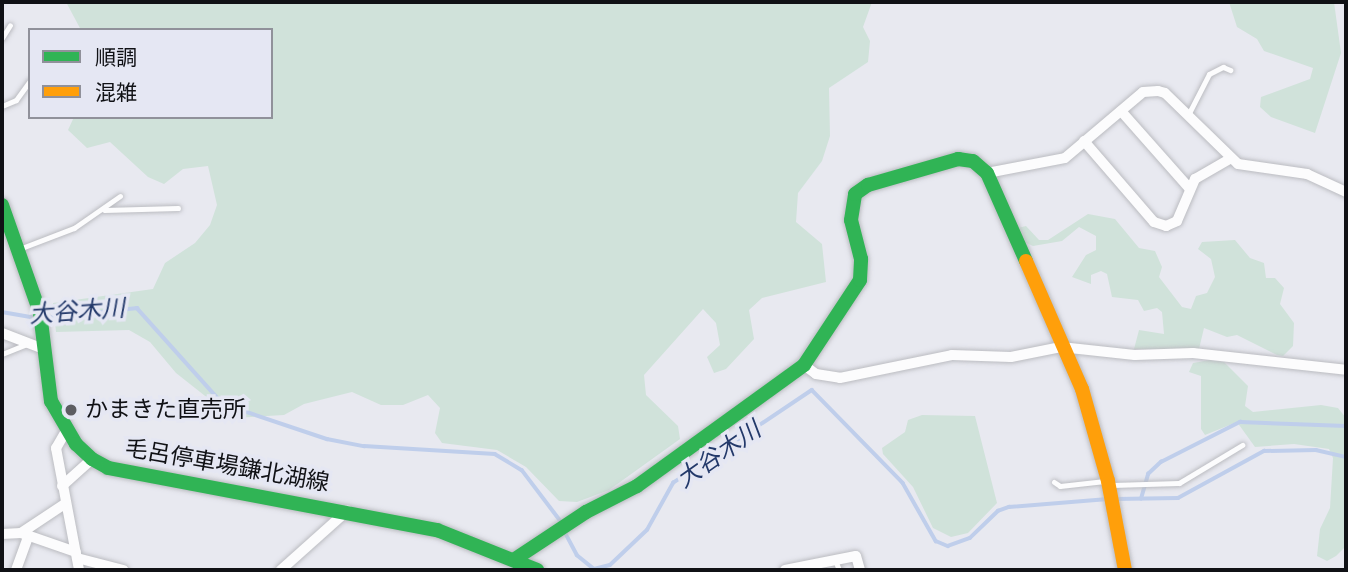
<!DOCTYPE html>
<meta charset="utf-8">
<style>
body{margin:0}
#map{position:relative;width:1348px;height:572px;overflow:hidden;background:#e8e9f0;font-family:"Nunito Sans","Noto Sans JP",sans-serif}
div>[style]{position:absolute}
[style*='--x']{left:calc(var(--x)*1px);top:calc(var(--y)*1px);width:calc(var(--w)*1px);rotate:calc(var(--a)*1deg)}
.green>*{inset:0;background:#d0e2da}
.stream>*{height:3.5px;margin:-1.75px;padding:0 1.75px;transform-origin:1.75px;border-radius:1.75px;background:#bfceeb}
.roads{filter:drop-shadow(0 0 2px #bbbcc1) drop-shadow(0 0 2px #bbbcc1)}
.lane>*{height:5px;margin:-2.5px;padding:0 2.5px;transform-origin:2.5px;border-radius:2.5px;background:#fcfcfd}
.street>*{height:10px;margin:-5px;padding:0 5px;transform-origin:5px;border-radius:5px;background:#fcfcfd}
.fast>*{height:14px;margin:-7px;padding:0 7px;transform-origin:7px;border-radius:7px;background:#30b455}
.slow>*{height:14px;margin:-7px;padding:0 7px;transform-origin:7px;border-radius:7px;background:#ff9f0a}
.dots>*{width:19px;height:19px;translate:-50% -50%;box-sizing:border-box;border:4px solid #e5e7f3;border-radius:50%}
span{translate:-50% -50%;white-space:nowrap;text-align:center;line-height:1.15;-webkit-text-stroke:7px #e5e7f3;paint-order:stroke}
.poi-label{font-size:23px;color:#101115}
.left{translate:0 -50%;text-align:left}
.street-label{font-size:23px;color:#101115}
.water-label{font-size:24px;color:#23396a;font-style:italic}
.frame{position:absolute;inset:0;border:4px solid #101115;pointer-events:none}
.legend{position:absolute;left:28px;top:28px;width:245px;height:91px;box-sizing:border-box;background:#e5e7f3;border:2px solid #90919a;margin:0;padding:9px 12px;list-style:none;font-size:21px;color:#101115}
.legend li{display:flex;align-items:center;gap:14px;height:35px}
.legend b{width:35px;border:2px solid #90919a}
</style>
<div id="map">
<div class="green">
<i style="clip-path:polygon(66px 2px,872px 2px,863px 27px,870px 41px,868px 62px,829px 88px,830px 136px,822px 161px,798px 193px,796px 222px,822px 244px,826px 282px,762px 298px,749px 310px,754px 339px,726px 369px,714px 373px,707px 357px,720px 345px,716px 323px,703px 309px,644px 375px,646px 395px,678px 426px,680px 439px,609px 490px,577px 502px,559px 501px,526px 467px,497px 450px,442px 443px,435px 433px,440px 408px,428px 395px,403px 405px,381px 405px,352px 392px,304px 404px,284px 415px,233px 418px,176px 373px,150px 342px,129px 330px,56px 332px,53px 303px,153px 289px,165px 263px,195px 243px,210px 225px,217px 205px,208px 166px,183px 169px,164px 184px,148px 177px,110px 142px,87px 148px,68px 130px,74px 117px,271px 117px,271px 30px,81px 30px)"></i>
<i style="clip-path:polygon(1229px 2px,1334px 2px,1341px 53px,1315px 133px,1271px 117px,1260px 107px,1261px 97px,1310px 79px,1313px 68px,1264px 51px,1257px 39px,1237px 27px)"></i>
<i style="clip-path:polygon(1088px 214px,1115px 219px,1139px 248px,1155px 251px,1162px 267px,1159px 277px,1182px 307px,1191px 309px,1196px 296px,1207px 293px,1215px 277px,1211px 259px,1198px 249px,1202px 242px,1235px 240px,1250px 258px,1264px 263px,1266px 278px,1275px 278px,1284px 288px,1280px 304px,1294px 323px,1293px 346px,1283px 356px,1277px 355px,1237px 335px,1227px 337px,1204px 328px,1199px 349px,1134px 349px,1139px 330px,1164px 334px,1162px 312px,1157px 308px,1144px 311px,1138px 300px,1112px 297px,1107px 274px,1101px 271px,1091px 275px,1091px 284px,1072px 277px,1086px 255px,1096px 250px,1096px 236px,1079px 227px,1062px 241px,1033px 246px,1024px 242px,1018px 228px,1026px 226px,1039px 240px,1048px 240px)"></i>
<i style="clip-path:polygon(1210px 360px,1224px 362px,1248px 386px,1245px 406px,1253px 412px,1321px 405px,1338px 408px,1346px 418px,1346px 546px,1336px 556px,1327px 561px,1317px 556px,1320px 529px,1330px 508px,1333px 458px,1329px 449px,1294px 444px,1255px 447px,1237px 422px,1205px 435px,1201px 429px,1201px 376px,1189px 372px,1193px 363px)"></i>
<i style="clip-path:polygon(922px 415px,975px 416px,997px 503px,968px 533px,951px 537px,933px 528px,913px 487px,883px 454px,882px 448px,905px 432px,908px 420px)"></i>
</div>
<div class="stream">
<i style="--x:2;--y:312;--w:36;--a:10"></i>
<i style="--x:45;--y:318;--w:93;--a:-6.2"></i>
<i style="--x:137;--y:308;--w:129;--a:48.1"></i>
<i style="--x:223;--y:404;--w:110;--a:18.6"></i>
<i style="--x:327;--y:439;--w:38;--a:11"></i>
<i style="--x:364;--y:446;--w:131;--a:3.5"></i>
<i style="--x:495;--y:454;--w:31;--a:31"></i>
<i style="--x:522;--y:470;--w:68;--a:52.8"></i>
<i style="--x:1116;--y:499;--w:62;--a:-0.9"></i>
<i style="--x:1178;--y:498;--w:98;--a:-28.7"></i>
<i style="--x:1264;--y:451;--w:52;--a:-1.1"></i>
<i style="--x:1316;--y:450;--w:31;--a:13"></i>
<i style="--x:1141;--y:499;--w:26;--a:-74"></i>
<i style="--x:1148;--y:474;--w:18;--a:-43"></i>
<i style="--x:1161;--y:462;--w:89;--a:-26.9"></i>
<i style="--x:1240;--y:422;--w:106;--a:2.2"></i>
<i style="--x:565;--y:532;--w:26;--a:62"></i>
<i style="--x:577;--y:555;--w:22;--a:39"></i>
<i style="--x:594;--y:569;--w:16;--a:-14"></i>
<i style="--x:610;--y:565;--w:51;--a:-43.4"></i>
<i style="--x:647;--y:530;--w:54;--a:-61"></i>
<i style="--x:673;--y:483;--w:167;--a:-33.8"></i>
<i style="--x:812;--y:390;--w:130;--a:45.6"></i>
<i style="--x:903;--y:483;--w:67;--a:60.4"></i>
<i style="--x:936;--y:541;--w:13;--a:23"></i>
<i style="--x:948;--y:546;--w:23;--a:-20"></i>
<i style="--x:970;--y:538;--w:39;--a:-44"></i>
<i style="--x:998;--y:511;--w:12;--a:-20"></i>
<i style="--x:1009;--y:507;--w:99;--a:-4.6"></i>
</div>
<div class="roads">
<div class="lane">
<i style="--x:2;--y:38;--w:15;--a:-58"></i>
<i style="--x:2;--y:106;--w:15;--a:-23"></i>
<i style="--x:16;--y:100;--w:24;--a:-54"></i>
<i style="--x:1188;--y:115;--w:46;--a:-62.9"></i>
<i style="--x:1209;--y:74;--w:16;--a:-27"></i>
<i style="--x:1223;--y:67;--w:8;--a:23"></i>
<i style="--x:104;--y:210;--w:74;--a:-1.5"></i>
<i style="--x:19;--y:249;--w:59;--a:-20.9"></i>
<i style="--x:74;--y:228;--w:56;--a:-34.8"></i>
<i style="--x:2;--y:354;--w:27;--a:-22"></i>
<i style="--x:1054;--y:482;--w:7;--a:34"></i>
<i style="--x:1060;--y:486;--w:45;--a:-6.3"></i>
<i style="--x:1112;--y:485;--w:67;--a:-1.7"></i>
<i style="--x:1179;--y:483;--w:74;--a:-31.1"></i>
<i style="--x:835;--y:560;--w:11;--a:68"></i>
</div>
<div class="street">
<i style="--x:1121;--y:111;--w:104;--a:48.5"></i>
<i style="--x:1084;--y:141;--w:107;--a:49.2"></i>
<i style="--x:1154;--y:222;--w:13;--a:18"></i>
<i style="--x:1166;--y:226;--w:12;--a:-24"></i>
<i style="--x:1177;--y:221;--w:46;--a:-66.8"></i>
<i style="--x:1195;--y:179;--w:39;--a:-30"></i>
<i style="--x:987;--y:173;--w:79;--a:-10.9"></i>
<i style="--x:1065;--y:158;--w:102;--a:-40.2"></i>
<i style="--x:1143;--y:92;--w:15;--a:-4"></i>
<i style="--x:1158;--y:91;--w:7;--a:16"></i>
<i style="--x:1165;--y:93;--w:102;--a:44.2"></i>
<i style="--x:1238;--y:164;--w:70;--a:8.2"></i>
<i style="--x:1307;--y:174;--w:43;--a:24.8"></i>
<i style="--x:2;--y:333;--w:45;--a:20.9"></i>
<i style="--x:804;--y:365;--w:15;--a:37"></i>
<i style="--x:816;--y:374;--w:24;--a:9"></i>
<i style="--x:840;--y:378;--w:114;--a:-11.6"></i>
<i style="--x:952;--y:355;--w:59;--a:1.9"></i>
<i style="--x:1011;--y:357;--w:51;--a:-11.3"></i>
<i style="--x:1061;--y:347;--w:74;--a:6.2"></i>
<i style="--x:1135;--y:355;--w:58;--a:-2"></i>
<i style="--x:1193;--y:353;--w:154;--a:6.3"></i>
<i style="--x:66;--y:431;--w:20;--a:120"></i>
<i style="--x:56;--y:448;--w:124;--a:79.3"></i>
<i style="--x:62;--y:486;--w:40;--a:-42"></i>
<i style="--x:21;--y:533;--w:54;--a:-33.7"></i>
<i style="--x:2;--y:534;--w:19;--a:-3"></i>
<i style="--x:21;--y:533;--w:58;--a:19.1"></i>
<i style="--x:77;--y:558;--w:48;--a:14.6"></i>
<i style="--x:16;--y:570;--w:37;--a:-70"></i>
<i style="--x:281;--y:570;--w:89;--a:-41.8"></i>
<i style="--x:785;--y:570;--w:72;--a:-11.2"></i>
<i style="--x:856;--y:556;--w:15;--a:74"></i>
</div>
<div class="fast">
<i style="--x:2;--y:205;--w:114;--a:70.6"></i>
<i style="--x:40;--y:313;--w:89;--a:82.9"></i>
<i style="--x:51;--y:401;--w:50;--a:59.8"></i>
<i style="--x:76;--y:444;--w:22;--a:43"></i>
<i style="--x:92;--y:459;--w:18;--a:29"></i>
<i style="--x:108;--y:468;--w:335;--a:10.7"></i>
<i style="--x:437;--y:530;--w:108;--a:21.8"></i>
<i style="--x:515;--y:559;--w:85;--a:-33.5"></i>
<i style="--x:586;--y:512;--w:57;--a:-27"></i>
<i style="--x:637;--y:486;--w:206;--a:-35.9"></i>
<i style="--x:804;--y:365;--w:102;--a:-56.6"></i>
<i style="--x:860;--y:280;--w:21;--a:-87"></i>
<i style="--x:861;--y:259;--w:40;--a:-104.4"></i>
<i style="--x:851;--y:220;--w:26;--a:-81"></i>
<i style="--x:855;--y:194;--w:16;--a:-35"></i>
<i style="--x:868;--y:185;--w:94;--a:-16.1"></i>
<i style="--x:958;--y:159;--w:15;--a:8"></i>
<i style="--x:973;--y:161;--w:18;--a:41"></i>
<i style="--x:987;--y:173;--w:96;--a:66.1"></i>
</div>
<div class="slow">
<i style="--x:1026;--y:261;--w:140;--a:66.4"></i>
<i style="--x:1082;--y:389;--w:96;--a:74.2"></i>
<i style="--x:1108;--y:481;--w:91;--a:79.2"></i>
</div>
</div>
<div class="dots">
<i style="left:71px;top:410px;background:#5c5d62"></i>
</div>
<div class="poi-label">
<span class="left" style="left:85px;top:410px">かまきた直売所</span>
</div>
<div class="street-label">
<span style="left:227px;top:466px;rotate:10deg">毛呂停車場鎌北湖線</span>
</div>
<div class="water-label">
<span style="left:77px;top:312px;rotate:-4deg">大谷木川</span>
<span style="left:719px;top:455px;rotate:-35deg">大谷木川</span>
</div>
<div class="frame"></div>
<ul class="legend">
<li><b style="height:9px;background:#30b455"></b>順調</li>
<li><b style="height:9px;background:#ff9f0a"></b>混雑</li>
</ul>
</div>
